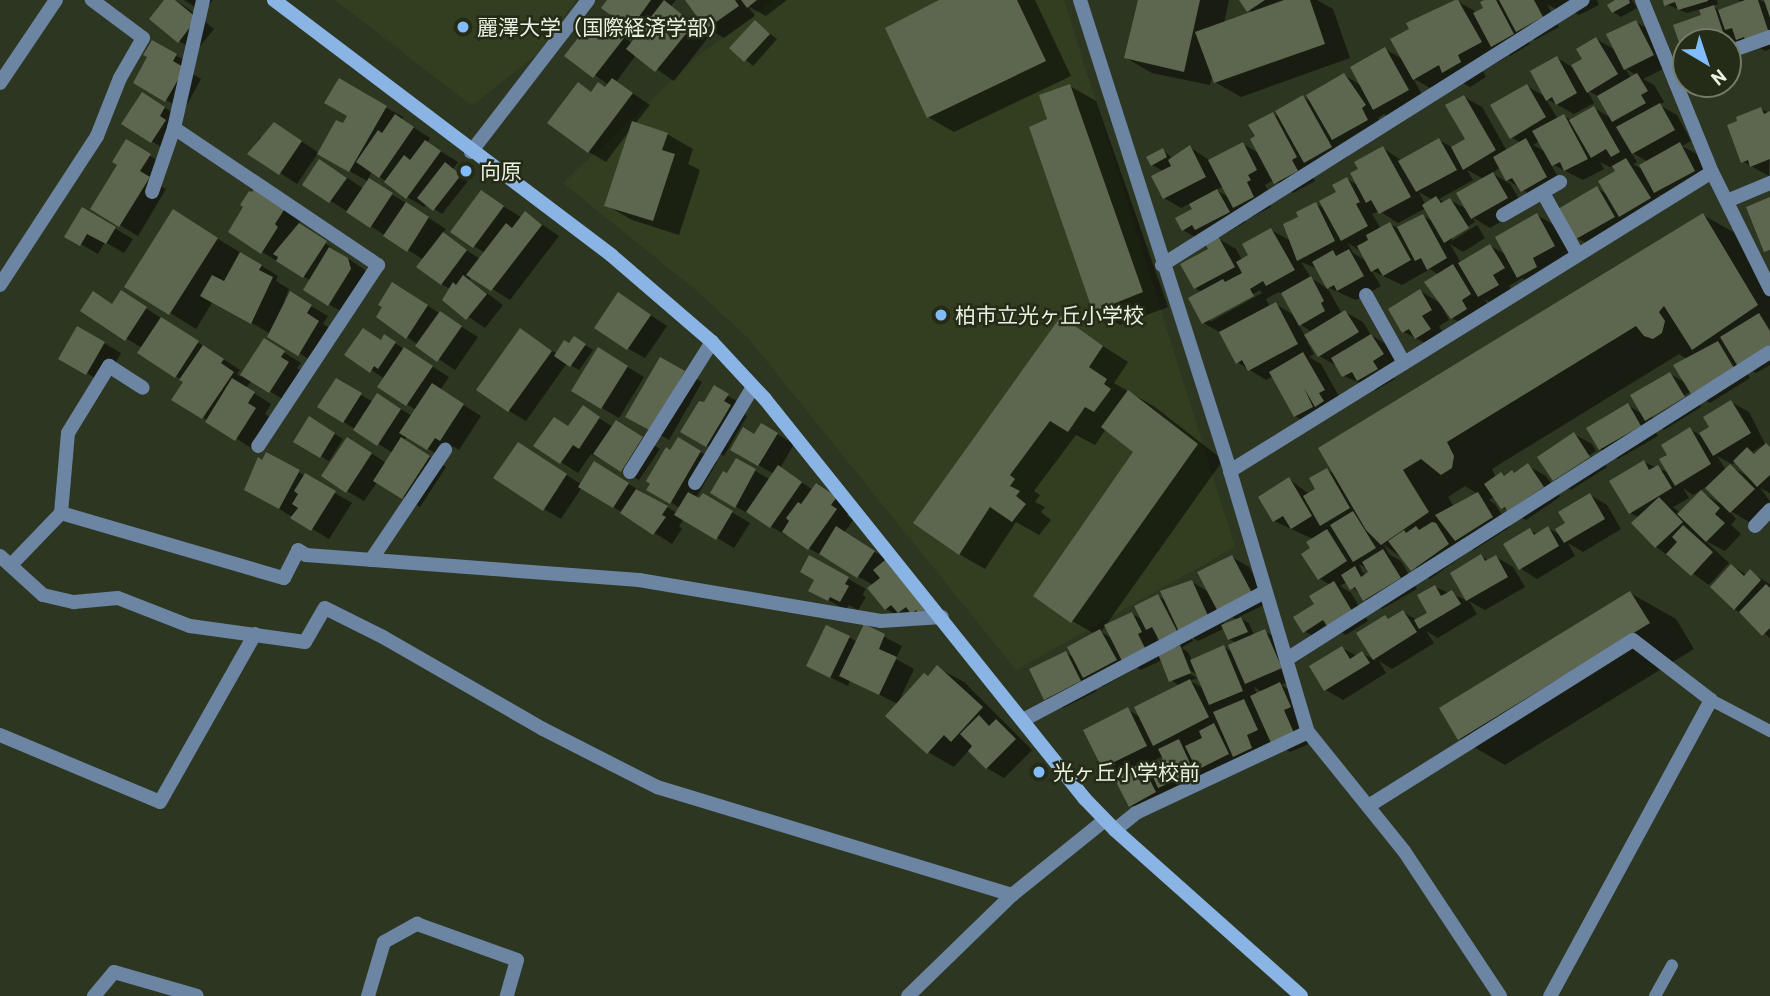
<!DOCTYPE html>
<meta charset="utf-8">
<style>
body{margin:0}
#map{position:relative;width:1770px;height:996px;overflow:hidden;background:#2d3620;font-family:Barlow,"Noto Sans JP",sans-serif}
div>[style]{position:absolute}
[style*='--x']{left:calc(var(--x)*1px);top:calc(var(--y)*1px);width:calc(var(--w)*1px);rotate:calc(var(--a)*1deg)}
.built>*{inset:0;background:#333e21}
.shadow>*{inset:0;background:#0007}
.building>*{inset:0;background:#5d674f}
.lane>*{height:12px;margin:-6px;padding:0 6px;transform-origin:6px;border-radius:6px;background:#6b85a3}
.street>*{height:14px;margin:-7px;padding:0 7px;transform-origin:7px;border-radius:7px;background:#6b85a3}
.secondary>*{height:14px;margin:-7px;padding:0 7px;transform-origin:7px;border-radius:7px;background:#89b4e4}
.dots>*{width:19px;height:19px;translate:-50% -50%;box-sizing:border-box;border:4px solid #242c17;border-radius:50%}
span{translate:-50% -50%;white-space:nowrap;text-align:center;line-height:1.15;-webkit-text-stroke:5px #242c17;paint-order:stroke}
.poi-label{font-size:21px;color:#ebf1e3}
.left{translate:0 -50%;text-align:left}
.north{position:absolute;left:1672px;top:28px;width:70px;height:70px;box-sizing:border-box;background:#242c17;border:2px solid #747b69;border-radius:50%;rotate:141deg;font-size:19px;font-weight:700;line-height:28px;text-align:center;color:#ebf1e3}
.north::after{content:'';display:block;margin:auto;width:24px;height:32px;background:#83bcfb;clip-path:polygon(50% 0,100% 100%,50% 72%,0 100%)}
</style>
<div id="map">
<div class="built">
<i style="clip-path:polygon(335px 0,576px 0,537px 54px,472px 106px)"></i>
<i style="clip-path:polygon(774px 0,1064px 0,1235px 547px,1016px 670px,748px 338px,697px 291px,563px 183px,698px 56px)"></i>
</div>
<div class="shadow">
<i style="clip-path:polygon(166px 0,175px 0,186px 7px,214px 29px,196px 51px,179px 41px)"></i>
<i style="clip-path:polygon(184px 0,213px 0,203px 12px)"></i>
<i style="clip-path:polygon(610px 0,676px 0,671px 6px,710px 35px,674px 81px,636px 55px,616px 82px,650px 105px,635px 124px,667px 134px,693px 149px,688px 164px,700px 170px,679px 235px,632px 220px,606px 205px,630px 130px,606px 162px,589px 152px,578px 84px,593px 93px,609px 85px,567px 55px,596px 18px,632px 43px,640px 33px,631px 27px)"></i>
<i style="clip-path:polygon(689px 0,787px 0,766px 16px,748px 6px,755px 16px,724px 38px,707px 28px)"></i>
<i style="clip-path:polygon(942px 0,1035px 0,1071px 76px,954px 132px,928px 117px)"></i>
<i style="clip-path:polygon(1139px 0,1229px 0,1224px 23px,1252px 13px,1241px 0,1317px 0,1333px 9px,1350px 58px,1241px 97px,1215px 82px,1213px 75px,1210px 85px,1152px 73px,1126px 58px)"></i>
<i style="clip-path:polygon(evenodd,1487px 0,1597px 0,1599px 5px,1579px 15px,1570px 10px,1564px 14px,1547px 4px,1559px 27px,1535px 40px,1526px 35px,1530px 44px,1510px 56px,1504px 52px,1507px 57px,1483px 71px,1486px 77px,1470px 87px,1461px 82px,1440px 94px,1413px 78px,1425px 100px,1392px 119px,1384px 114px,1378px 118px,1385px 130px,1351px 149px,1340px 143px,1348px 157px,1322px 172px,1309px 170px,1315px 181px,1293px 193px,1274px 180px,1265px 185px,1268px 190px,1263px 192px,1271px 207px,1252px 217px,1239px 209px,1246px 222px,1217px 238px,1236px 249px,1242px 260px,1250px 256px,1271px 230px,1291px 241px,1300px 217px,1316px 204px,1326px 209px,1347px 179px,1359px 186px,1383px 148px,1402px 161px,1439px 140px,1453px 148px,1467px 140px,1464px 97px,1482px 107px,1507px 151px,1521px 143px,1511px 137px,1527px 86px,1546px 97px,1557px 58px,1572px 67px,1584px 59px,1596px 39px,1617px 51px,1636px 22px,1654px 32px,1671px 65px,1643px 79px,1654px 85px,1664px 102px,1659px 105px,1677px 115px,1691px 141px,1682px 146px,1697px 154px,1711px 181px,1673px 202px,1658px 194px,1667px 208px,1595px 248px,1577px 238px,1597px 188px,1608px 195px,1618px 171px,1614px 165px,1610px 167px,1600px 162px,1604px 169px,1583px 180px,1550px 163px,1564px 187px,1539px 201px,1508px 180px,1524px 208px,1490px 228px,1472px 217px,1475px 222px,1452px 236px,1452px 241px,1477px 225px,1485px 238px,1463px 252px,1450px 244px,1461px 263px,1490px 246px,1507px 255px,1537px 215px,1554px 225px,1571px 256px,1536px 286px,1522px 278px,1509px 286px,1515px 295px,1497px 306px,1484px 299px,1488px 304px,1470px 328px,1452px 318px,1439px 275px,1430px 269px,1402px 285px,1371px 270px,1381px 286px,1356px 300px,1329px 288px,1318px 269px,1301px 262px,1311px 278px,1328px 289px,1342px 314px,1345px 312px,1363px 322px,1371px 335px,1389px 346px,1400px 365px,1390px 371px,1395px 379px,1376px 390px,1344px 376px,1337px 366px,1319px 356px,1310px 340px,1307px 342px,1314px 354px,1309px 357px,1321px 364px,1341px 400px,1336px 403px,1340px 411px,1313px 426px,1295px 416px,1273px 376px,1266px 380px,1237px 362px,1221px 333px,1204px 323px,1202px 292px,1195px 288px,1210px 249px,1207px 244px,1183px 230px,1194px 210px,1191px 203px,1181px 208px,1164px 198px,1163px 171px,1152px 165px,1163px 150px,1173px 159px,1190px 147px,1210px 161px,1243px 144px,1260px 154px,1273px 114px,1281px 118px,1303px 97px,1312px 102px,1344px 75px,1362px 86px,1385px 49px,1404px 60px,1457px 1px,1478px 13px,1485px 8px,1487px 0,1625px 68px,1636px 75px,1631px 78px,1625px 68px,1487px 0,1587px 90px,1601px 98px,1611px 118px,1594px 108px,1572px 121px,1564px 116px,1558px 119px,1545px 98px,1574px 114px,1594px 103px,1587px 90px,1487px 0,1540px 141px,1546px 152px,1533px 145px,1540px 141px,1487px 0,1631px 152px,1648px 162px,1643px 170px,1633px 164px,1637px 162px,1631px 152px,1487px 0,1501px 167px,1510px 184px,1492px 173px,1501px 167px,1487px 0,1467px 170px,1484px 179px,1468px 210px,1450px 200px,1445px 203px,1439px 199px,1473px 180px,1467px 170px,1487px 0,1224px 186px,1230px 198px,1216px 190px,1224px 186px,1487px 0,1419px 192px,1433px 200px,1425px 204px,1419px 192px,1487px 0,1426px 208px,1434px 222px,1423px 216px,1399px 229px,1390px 224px,1381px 229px,1372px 214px,1379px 211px,1398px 223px,1426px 208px,1487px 0,1348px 243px,1359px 250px,1368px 262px,1353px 253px,1348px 243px,1487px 0,1260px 290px,1262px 293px,1210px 322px,1210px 318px,1260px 290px,1487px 0,1279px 292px,1284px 295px,1295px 316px,1276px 304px,1270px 307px,1266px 299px,1279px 292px,1487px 0,1298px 323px,1312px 332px,1305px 336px,1298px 323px)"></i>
<i style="clip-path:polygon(1619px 0,1632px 0,1637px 8px,1621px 17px,1613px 12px)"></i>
<i style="clip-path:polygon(1664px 0,1717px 0,1718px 4px,1712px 6px,1720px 11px,1743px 3px,1738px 0,1760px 0,1767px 4px,1765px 0,1770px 0,1770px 49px,1765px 51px,1758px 47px,1728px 52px,1728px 42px,1686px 42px,1686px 49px,1682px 47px,1703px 16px,1701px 9px,1687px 13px,1666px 4px)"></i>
<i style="clip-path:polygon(755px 22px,777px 39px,753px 66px,732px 48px)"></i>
<i style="clip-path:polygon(152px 42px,193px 65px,189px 72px,201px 79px,184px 110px,135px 83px,150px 56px)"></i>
<i style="clip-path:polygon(339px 81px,403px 117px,402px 120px,430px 138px,427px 143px,458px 162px,453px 169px,468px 181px,442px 214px,427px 204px,424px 207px,407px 197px,372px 171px,368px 179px,446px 229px,442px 234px,480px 259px,485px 253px,474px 246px,481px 192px,522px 218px,525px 213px,559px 236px,510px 300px,472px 276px,469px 280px,503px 305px,485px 328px,444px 300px,451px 289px,441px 284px,424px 260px,304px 184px,337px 171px,364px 189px,369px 182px,318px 153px,297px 184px,249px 153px,260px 137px,292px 135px,319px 153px,350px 116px)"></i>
<i style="clip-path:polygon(1070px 86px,1096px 101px,1168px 307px,1120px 325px,1094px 310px,1049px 119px)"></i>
<i style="clip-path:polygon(159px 104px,182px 118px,169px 152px,123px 123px)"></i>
<i style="clip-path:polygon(1761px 109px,1770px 113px,1769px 176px,1742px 161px)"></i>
<i style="clip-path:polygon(126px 142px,167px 166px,156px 183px,166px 189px,138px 236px,93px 209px,120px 164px)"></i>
<i style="clip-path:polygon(250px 193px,302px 218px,298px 225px,365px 270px,367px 280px,347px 315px,305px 290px,311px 281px,262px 252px,246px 207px)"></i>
<i style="clip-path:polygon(82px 209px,133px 239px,124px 253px,105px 242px,98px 254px,67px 236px)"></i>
<i style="clip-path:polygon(evenodd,1703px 215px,1749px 241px,1770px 276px,1770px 365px,1756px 373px,1748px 369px,1745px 370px,1750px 378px,1710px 403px,1693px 393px,1701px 407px,1664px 430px,1648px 420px,1658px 436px,1618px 459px,1600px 449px,1628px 405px,1644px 415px,1670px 374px,1686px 383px,1687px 359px,1679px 354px,1492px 469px,1496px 478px,1513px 472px,1516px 474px,1528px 466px,1546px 476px,1560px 497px,1526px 520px,1503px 508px,1495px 496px,1489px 500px,1495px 504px,1510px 527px,1474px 550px,1465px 545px,1461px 547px,1465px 554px,1430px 579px,1383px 544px,1390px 555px,1401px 561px,1417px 589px,1382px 609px,1365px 599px,1347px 582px,1340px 586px,1351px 593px,1368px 621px,1346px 635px,1339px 631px,1322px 641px,1304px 631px,1330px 585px,1319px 578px,1313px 539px,1274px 521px,1289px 479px,1309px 494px,1318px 489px,1327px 470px,1336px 475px,1703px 215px,1691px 391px,1693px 394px,1653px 418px,1653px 414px,1691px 391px,1703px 215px,1465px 486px,1478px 494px,1454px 507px,1448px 497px,1465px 486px,1703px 215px,1359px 564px,1368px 569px,1371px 573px,1367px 575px,1362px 572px,1359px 564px)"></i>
<i style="clip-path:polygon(199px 227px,278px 276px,276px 281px,289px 289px,284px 301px,287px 302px,291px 294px,328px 316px,323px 324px,336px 332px,316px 364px,271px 334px,213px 301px,196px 329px,127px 286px)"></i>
<i style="clip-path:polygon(1420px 291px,1440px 303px,1449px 320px,1439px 326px,1447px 340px,1434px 348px,1404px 332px)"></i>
<i style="clip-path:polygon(410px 295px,478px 337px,455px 370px,407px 337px)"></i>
<i style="clip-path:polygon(138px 303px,240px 370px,237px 374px,241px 377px,265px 341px,301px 363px,297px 368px,305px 374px,287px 402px,252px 380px,246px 388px,271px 404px,265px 414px,272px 419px,253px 449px,174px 399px,185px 382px,139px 353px,142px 348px,82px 311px)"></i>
<i style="clip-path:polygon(635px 305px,667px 326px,645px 358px,627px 348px)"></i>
<i style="clip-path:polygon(evenodd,1061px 319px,1128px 362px,1114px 383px,1155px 407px,1223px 460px,1101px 632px,1113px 639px,1132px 614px,1143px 620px,1158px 596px,1166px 601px,1192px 582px,1210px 593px,1232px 557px,1249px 567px,1268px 603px,1239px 617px,1249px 623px,1254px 635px,1264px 631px,1282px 641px,1298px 678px,1281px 685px,1297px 694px,1311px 743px,1290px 752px,1272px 741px,1263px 745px,1269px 758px,1148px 815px,1130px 805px,1120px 777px,1104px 767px,1128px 710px,1140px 717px,1180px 686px,1171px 680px,1162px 660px,1141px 670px,1130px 664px,1133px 670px,1102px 687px,1092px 681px,1097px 691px,1063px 708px,1045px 698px,1066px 653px,1074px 658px,1095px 634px,1072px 621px,1136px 451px,1106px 429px,1095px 445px,1076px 435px,1034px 491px,1040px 495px,1035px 502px,1045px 507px,1041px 512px,1051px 520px,1039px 535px,1016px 522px,985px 569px,959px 554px,1061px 319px,1217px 608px,1237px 620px,1225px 626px,1217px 608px,1061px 319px,1225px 628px,1229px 639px,1237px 643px,1234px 653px,1224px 647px,1192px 661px,1188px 652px,1181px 648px,1193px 641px,1191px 637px,1198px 641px,1225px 628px,1061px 319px,1156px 637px,1177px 649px,1159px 642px,1156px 637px,1061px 319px,1185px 667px,1199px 676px,1205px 689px,1190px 681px,1197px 678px,1183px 670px,1185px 667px,1061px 319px,1254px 687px,1263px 692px,1257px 695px,1254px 687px,1061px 319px,1163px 756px,1165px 760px,1152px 772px,1143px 766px,1163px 756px)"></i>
<i style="clip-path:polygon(78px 328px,121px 353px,104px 383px,60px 358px)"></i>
<i style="clip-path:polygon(521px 331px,557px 354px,574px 338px,593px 350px,579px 370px,567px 363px,526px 421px,509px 411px)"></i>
<i style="clip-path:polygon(385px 337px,449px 377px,440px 390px,481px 416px,459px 450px,453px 446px,445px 459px,407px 436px,404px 441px,446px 467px,420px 507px,378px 481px,364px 501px,347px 491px,365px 449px,386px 463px,393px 453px,320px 407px,336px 380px,373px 402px,378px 395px,412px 416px,416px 410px,407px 404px,385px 379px,347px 354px,382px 341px)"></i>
<i style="clip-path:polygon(661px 359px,702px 382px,669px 440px,628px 416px)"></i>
<i style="clip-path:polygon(616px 360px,644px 377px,619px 418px,602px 408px)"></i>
<i style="clip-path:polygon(714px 388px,745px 406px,741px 412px,747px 416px,724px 456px,683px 431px)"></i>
<i style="clip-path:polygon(evenodd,1731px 402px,1749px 412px,1765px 444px,1770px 447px,1770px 493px,1760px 488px,1770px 501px,1749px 522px,1729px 510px,1736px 519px,1731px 525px,1741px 534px,1725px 551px,1704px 540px,1729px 563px,1709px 585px,1656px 547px,1634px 523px,1640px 518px,1630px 513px,1644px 462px,1669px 473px,1669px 456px,1690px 429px,1700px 435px,1711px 427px,1731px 402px,1763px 445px,1756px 454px,1752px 452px,1763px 445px,1731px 402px,1717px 456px,1732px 464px,1736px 462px,1747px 476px,1730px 466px,1726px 470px,1717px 456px,1731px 402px,1706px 487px,1721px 504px,1701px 492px,1680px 513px,1673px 507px,1689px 498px,1683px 488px,1693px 495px,1706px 487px)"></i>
<i style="clip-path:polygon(583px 408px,613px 427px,634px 432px,660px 449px,639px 480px,591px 454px,578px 473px,536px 446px,570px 428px)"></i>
<i style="clip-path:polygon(309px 419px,343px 439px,329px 461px,296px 441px)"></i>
<i style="clip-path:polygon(761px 425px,794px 444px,780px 468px,813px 490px,817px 485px,853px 508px,847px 516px,853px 520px,844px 533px,891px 562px,943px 621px,904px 619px,886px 609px,873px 585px,712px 493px,737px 460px,771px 480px,774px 474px,732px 450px,755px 436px)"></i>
<i style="clip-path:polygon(1574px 434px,1592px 444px,1596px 451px,1559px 475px,1559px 479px,1598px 454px,1607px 467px,1571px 490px,1554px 480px)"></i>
<i style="clip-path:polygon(678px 439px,717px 462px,696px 498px,700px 500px,703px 495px,750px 523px,734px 548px,684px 518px,679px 526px,682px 529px,672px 544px,582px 487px,561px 519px,544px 509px,535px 454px,582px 485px,612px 474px,677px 513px,680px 508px,649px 489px)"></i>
<i style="clip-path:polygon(267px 454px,352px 503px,329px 539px,246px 489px)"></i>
<i style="clip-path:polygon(1590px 495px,1607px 505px,1621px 529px,1583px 552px,1568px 543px,1575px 556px,1537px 579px,1520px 568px,1530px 530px,1538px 535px,1548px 528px,1563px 537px)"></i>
<i style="clip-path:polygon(1481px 556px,1489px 561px,1496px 557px,1513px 567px,1525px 587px,1485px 610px,1469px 601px,1477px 614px,1438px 638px,1426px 631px,1434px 643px,1392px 669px,1379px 661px,1386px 673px,1343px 700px,1326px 690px,1342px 648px,1357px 656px,1362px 653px,1376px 661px,1359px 634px,1385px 617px,1390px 620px,1403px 612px,1417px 620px,1429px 613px,1435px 587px,1468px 601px,1452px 574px)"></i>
<i style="clip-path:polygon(810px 557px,866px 589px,862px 595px,866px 597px,858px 610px,849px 605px,846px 610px,811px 590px,817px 579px)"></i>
<i style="clip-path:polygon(1732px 566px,1747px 575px,1750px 572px,1770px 584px,1770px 638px,1735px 609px)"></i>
<i style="clip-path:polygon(1630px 593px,1676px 619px,1694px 649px,1505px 765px,1460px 739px)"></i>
<i style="clip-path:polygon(865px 627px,902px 646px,896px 659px,914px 669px,898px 703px,938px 668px,964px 682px,1032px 750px,1004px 778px,987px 768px,969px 750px,954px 767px,928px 752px,898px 704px,850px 680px,848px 686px,808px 666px,849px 637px,857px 642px)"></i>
</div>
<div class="building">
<i style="clip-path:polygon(164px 0,175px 0,197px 18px,178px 43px,149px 19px)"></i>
<i style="clip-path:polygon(607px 0,651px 0,630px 29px,601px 8px)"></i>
<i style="clip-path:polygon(664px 0,694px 24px,655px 72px,626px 49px)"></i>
<i style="clip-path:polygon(685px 0,735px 0,739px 6px,706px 29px)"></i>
<i style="clip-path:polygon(741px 0,757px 0,747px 8px)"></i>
<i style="clip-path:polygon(939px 0,1017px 0,1046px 61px,927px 118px,885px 28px)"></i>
<i style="clip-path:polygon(1138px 0,1200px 0,1184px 72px,1124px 58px)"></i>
<i style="clip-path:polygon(1239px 0,1265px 0,1247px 12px)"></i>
<i style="clip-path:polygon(1284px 0,1310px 0,1325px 44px,1214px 83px,1195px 32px)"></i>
<i style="clip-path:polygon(1455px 0,1458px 0,1482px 42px,1458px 55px,1461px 62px,1442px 73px,1439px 65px,1413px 80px,1390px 39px,1409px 29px,1406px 23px)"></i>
<i style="clip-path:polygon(1484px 0,1496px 0,1514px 34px,1491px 47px,1473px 13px,1483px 8px,1480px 2px)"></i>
<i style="clip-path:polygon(1499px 0,1534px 0,1543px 17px,1516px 32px)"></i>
<i style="clip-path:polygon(1615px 0,1629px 0,1630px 3px,1612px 13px,1607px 5px)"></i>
<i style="clip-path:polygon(1663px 0,1708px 0,1708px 1px,1678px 10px,1675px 2px,1664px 6px)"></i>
<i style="clip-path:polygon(1745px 0,1758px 0,1769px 33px,1746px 42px,1744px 37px,1736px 40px,1732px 28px,1725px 30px,1718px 10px)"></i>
<i style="clip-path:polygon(1764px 0,1770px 0,1770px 18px)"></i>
<i style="clip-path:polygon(1714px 5px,1723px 32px,1715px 35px,1717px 40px,1686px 42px,1686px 46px,1681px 48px,1673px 25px,1701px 15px,1699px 10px)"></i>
<i style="clip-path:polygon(595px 16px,624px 38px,593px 78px,564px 56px)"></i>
<i style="clip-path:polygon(755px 20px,770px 34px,744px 62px,729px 48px)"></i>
<i style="clip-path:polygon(1636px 20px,1654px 55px,1624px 70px,1606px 34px)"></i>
<i style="clip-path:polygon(1596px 37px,1618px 74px,1587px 93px,1571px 65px,1582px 59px,1576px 49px)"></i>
<i style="clip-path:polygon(152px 40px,177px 54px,173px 61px,185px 68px,165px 102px,133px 83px,147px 57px,143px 55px)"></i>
<i style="clip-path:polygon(1385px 47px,1409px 90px,1373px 110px,1350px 67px)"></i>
<i style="clip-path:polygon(1557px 56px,1577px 93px,1556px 105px,1552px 97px,1546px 101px,1530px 71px)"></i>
<i style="clip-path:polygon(1344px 73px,1366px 105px,1362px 108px,1368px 120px,1332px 140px,1306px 95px)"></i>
<i style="clip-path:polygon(1637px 73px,1648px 91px,1641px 95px,1646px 103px,1612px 122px,1597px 96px)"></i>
<i style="clip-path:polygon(339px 78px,387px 106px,349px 172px,317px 154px,336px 120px,343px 123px,347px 116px,324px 103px)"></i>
<i style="clip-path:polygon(612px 78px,633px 93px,588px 153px,547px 123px,578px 82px,591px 92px,598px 82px,605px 87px)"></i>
<i style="clip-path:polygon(1070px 84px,1143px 292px,1093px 312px,1029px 127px,1047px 119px,1039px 95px)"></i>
<i style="clip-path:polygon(1527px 84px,1546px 117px,1510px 139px,1490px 105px)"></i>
<i style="clip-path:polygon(142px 92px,165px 107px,160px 116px,166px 120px,151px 143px,121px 124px)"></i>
<i style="clip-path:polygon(1303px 95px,1332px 147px,1304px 163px,1275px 111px)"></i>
<i style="clip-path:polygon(1464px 95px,1496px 150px,1463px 170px,1451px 147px,1465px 139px,1445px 105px)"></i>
<i style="clip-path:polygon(1660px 103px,1675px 130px,1632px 154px,1616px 127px)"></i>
<i style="clip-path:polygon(1594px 106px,1620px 152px,1611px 157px,1606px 149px,1591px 158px,1569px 120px)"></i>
<i style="clip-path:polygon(1761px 107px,1764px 114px,1770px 111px,1770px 159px,1750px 167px,1748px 160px,1741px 163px,1727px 125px,1737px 121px,1736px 117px)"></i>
<i style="clip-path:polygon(1273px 112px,1297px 157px,1292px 160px,1298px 171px,1274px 184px,1250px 139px,1255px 136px,1248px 125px)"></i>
<i style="clip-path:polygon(395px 114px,414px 127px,379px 178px,356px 162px,378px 130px,382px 133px)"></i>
<i style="clip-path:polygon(1564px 114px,1588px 159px,1564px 171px,1560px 162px,1552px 166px,1532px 131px)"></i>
<i style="clip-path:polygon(632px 121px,668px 133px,662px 150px,675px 154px,653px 221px,604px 206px)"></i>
<i style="clip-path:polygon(274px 122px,302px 141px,279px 175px,247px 154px)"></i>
<i style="clip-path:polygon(1439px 138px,1457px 170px,1416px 192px,1398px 161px)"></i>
<i style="clip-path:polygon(1526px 138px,1547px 177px,1521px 192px,1512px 178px,1506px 181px,1493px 157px)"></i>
<i style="clip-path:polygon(126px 139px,151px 154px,140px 171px,150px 177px,119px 227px,90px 209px,117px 165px,112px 162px)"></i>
<i style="clip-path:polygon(425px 140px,441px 151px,406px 199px,384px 182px,404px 155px,410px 160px)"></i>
<i style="clip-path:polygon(1243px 142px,1257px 170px,1248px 175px,1251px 180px,1247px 182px,1254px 197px,1233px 208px,1208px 160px)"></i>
<i style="clip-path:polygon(1680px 142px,1695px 171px,1654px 193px,1639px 165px)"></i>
<i style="clip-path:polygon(1190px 145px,1206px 177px,1163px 199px,1151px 176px,1171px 166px,1168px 160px)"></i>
<i style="clip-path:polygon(1383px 146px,1411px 197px,1379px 214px,1371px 200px,1366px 203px,1350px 173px,1358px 169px,1354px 162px)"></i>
<i style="clip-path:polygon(1163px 148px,1167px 157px,1151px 166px,1146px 157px)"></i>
<i style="clip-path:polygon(1626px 158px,1651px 198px,1619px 217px,1598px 181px,1615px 171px,1612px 166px)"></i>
<i style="clip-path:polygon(319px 159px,347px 178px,329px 203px,302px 185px)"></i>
<i style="clip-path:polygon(445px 162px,461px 175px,433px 211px,417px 198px)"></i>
<i style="clip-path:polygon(1493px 172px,1508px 198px,1471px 219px,1456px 193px)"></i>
<i style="clip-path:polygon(1347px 177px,1360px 202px,1356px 204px,1368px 226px,1341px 241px,1319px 201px,1336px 192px,1332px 185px)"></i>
<i style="clip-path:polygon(369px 178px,393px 193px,370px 228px,346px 212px)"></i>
<i style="clip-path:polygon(1597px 186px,1615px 217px,1576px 239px,1558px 209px)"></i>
<i style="clip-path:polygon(255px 187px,286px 207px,275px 224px,278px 227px,261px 254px,228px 232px,243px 207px,240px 205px,249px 191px,252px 192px)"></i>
<i style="clip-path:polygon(1217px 189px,1230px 212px,1195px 230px,1192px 225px,1182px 231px,1175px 218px,1192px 209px,1189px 204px)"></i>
<i style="clip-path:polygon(481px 190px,504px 206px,473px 248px,450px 232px)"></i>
<i style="clip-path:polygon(1436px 196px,1441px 203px,1450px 198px,1469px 228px,1444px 243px,1422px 205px)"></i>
<i style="clip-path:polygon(1770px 197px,1770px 250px,1764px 252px,1746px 207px)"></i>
<i style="clip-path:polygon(406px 202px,429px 217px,407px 252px,383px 236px)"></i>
<i style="clip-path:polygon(1316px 202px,1335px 241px,1297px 261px,1283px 224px,1298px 217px,1296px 212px)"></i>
<i style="clip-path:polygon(82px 207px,116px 227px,106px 244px,87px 234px,80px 246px,64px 237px)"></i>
<i style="clip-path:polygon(173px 209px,218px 238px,169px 315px,124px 287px)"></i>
<i style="clip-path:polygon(525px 211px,542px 225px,491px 291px,466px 275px,506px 223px,512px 228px)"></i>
<i style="clip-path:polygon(1537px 213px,1555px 246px,1533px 258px,1537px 267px,1517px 278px,1495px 237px)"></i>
<i style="clip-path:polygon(1703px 213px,1758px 305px,1692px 350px,1664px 306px,1659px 312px,1665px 321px,1662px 333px,1653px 339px,1644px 336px,1636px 326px,1447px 442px,1454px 456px,1452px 468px,1441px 475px,1421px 459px,1403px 470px,1429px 512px,1381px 545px,1366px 530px,1318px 448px)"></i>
<i style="clip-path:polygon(1423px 214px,1447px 258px,1427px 270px,1421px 258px,1415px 261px,1397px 227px)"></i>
<i style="clip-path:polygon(1390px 222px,1411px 260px,1383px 276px,1378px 268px,1371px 272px,1357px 246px,1368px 240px,1366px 235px)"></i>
<i style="clip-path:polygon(299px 223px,327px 241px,303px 278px,276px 261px,278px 257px,273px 254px)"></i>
<i style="clip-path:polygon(1271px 228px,1295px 270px,1266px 286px,1263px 281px,1250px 289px,1254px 296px,1202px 324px,1188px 298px,1223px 279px,1225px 282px,1242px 273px,1236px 262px,1248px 255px,1242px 244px)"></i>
<i style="clip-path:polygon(443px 232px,467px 250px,441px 285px,416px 267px)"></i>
<i style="clip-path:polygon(1218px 236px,1235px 267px,1194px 289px,1180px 264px,1208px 249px,1205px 243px)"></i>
<i style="clip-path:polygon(1490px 244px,1505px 268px,1493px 275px,1499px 285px,1478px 297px,1458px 263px)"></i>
<i style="clip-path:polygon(329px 247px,348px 258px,351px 269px,328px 306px,303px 290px)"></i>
<i style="clip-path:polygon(1349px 249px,1364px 276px,1337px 291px,1334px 285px,1327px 289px,1312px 262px,1333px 250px,1336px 256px)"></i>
<i style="clip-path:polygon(240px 252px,262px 265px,259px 270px,273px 277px,251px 324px,200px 296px,212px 275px,224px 281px)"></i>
<i style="clip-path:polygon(1453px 264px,1471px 294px,1462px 300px,1467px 309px,1451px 319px,1424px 282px)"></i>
<i style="clip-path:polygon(463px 275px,487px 294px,466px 320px,442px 300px,453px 282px,456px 285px)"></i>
<i style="clip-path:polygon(1311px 276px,1324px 301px,1321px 303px,1325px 311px,1299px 326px,1281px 293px)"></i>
<i style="clip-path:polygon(392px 282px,428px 305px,406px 339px,376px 317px,382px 307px,378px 305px)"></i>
<i style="clip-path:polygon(1420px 289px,1432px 310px,1422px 316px,1431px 329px,1415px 339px,1409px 329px,1402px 333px,1388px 309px)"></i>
<i style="clip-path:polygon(121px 290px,147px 307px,125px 341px,80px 311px,93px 291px,112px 304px)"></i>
<i style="clip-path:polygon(290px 291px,312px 305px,307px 313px,319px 321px,298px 356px,267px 337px)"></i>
<i style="clip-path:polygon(618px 292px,651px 315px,627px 350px,594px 328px)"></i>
<i style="clip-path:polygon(1276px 302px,1298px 344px,1248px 371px,1242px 360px,1236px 364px,1219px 332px)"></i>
<i style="clip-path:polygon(1345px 310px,1359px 332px,1318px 357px,1304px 335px)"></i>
<i style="clip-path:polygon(440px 311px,462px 326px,437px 362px,415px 346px)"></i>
<i style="clip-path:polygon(1759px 313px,1770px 331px,1770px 345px,1737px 365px,1720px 337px)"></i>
<i style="clip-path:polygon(1061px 316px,1103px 346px,1089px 367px,1107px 379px,1104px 384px,1111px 389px,1094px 412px,1085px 407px,1068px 432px,1050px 421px,1010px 475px,1015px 479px,1010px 486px,1020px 491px,1016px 496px,1026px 504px,1012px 522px,990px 507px,959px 555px,913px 523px)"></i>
<i style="clip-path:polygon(161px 317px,199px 341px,175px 378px,137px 353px)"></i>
<i style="clip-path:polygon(77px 326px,105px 342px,86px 375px,58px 359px)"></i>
<i style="clip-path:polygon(363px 328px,381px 340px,384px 334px,396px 342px,378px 369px,374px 366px,370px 373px,344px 355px)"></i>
<i style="clip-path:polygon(520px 328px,552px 351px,508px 412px,476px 390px)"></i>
<i style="clip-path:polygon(1371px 334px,1384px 354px,1373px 361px,1378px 369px,1357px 381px,1352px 372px,1342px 377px,1331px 358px)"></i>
<i style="clip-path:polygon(574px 336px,586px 344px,570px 367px,554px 356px,564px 340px,569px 343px)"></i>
<i style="clip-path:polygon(264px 338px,285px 351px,281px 357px,289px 362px,269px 393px,240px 375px)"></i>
<i style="clip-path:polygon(1718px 341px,1734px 368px,1691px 394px,1673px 365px)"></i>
<i style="clip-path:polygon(203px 345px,224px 359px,221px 363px,234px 372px,202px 419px,171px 400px,183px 382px,179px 380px)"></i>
<i style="clip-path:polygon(404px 347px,433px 366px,406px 406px,377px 387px)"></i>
<i style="clip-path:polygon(598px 347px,628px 366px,601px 409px,571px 391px)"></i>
<i style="clip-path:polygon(1303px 352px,1325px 390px,1319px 393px,1324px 401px,1315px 407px,1304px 388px,1313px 407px,1294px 417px,1269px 372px)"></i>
<i style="clip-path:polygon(660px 357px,685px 371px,651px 431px,625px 417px)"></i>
<i style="clip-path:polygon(1670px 372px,1685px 397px,1645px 421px,1630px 395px)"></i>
<i style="clip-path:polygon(232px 378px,255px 392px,248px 403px,256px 408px,235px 441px,205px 422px)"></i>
<i style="clip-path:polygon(336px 378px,362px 393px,343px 423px,317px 407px)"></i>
<i style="clip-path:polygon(432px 383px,464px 404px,440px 441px,435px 438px,427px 450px,399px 433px)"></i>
<i style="clip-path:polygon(714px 385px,729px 394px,724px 401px,731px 405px,706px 447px,680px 432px,699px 401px,704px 402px)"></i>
<i style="clip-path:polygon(1128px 390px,1198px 444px,1071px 623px,1033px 596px,1133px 452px,1101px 427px)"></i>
<i style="clip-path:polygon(377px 393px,401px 409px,377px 446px,353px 430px)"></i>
<i style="clip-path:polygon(1731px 400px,1751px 433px,1713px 456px,1699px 433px,1709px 427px,1703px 417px)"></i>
<i style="clip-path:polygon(1628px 403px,1641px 426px,1599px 450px,1586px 428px)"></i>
<i style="clip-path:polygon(583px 405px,600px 417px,579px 449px,573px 445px,560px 464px,533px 446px,554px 417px,568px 426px)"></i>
<i style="clip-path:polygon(309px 416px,335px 433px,320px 458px,293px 442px)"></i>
<i style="clip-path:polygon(616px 420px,643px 437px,621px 472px,593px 454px)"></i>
<i style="clip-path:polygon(761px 423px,778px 433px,758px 466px,730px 450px,743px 427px,754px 434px)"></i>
<i style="clip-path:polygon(1690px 427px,1711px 464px,1675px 486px,1659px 459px,1667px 455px,1661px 445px)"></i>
<i style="clip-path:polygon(1574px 432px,1590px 457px,1553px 481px,1537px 457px)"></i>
<i style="clip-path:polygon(347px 437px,372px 453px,346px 493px,321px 476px)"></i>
<i style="clip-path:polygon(401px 437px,430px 456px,402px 499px,373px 481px)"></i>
<i style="clip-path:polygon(678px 437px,701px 451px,670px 504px,646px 490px,650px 484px,646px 481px,666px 447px,670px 450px)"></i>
<i style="clip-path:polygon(518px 442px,567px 474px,543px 511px,493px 478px)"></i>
<i style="clip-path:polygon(1766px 443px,1770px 447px,1770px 475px,1757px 487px,1733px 461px,1747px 447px,1754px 454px)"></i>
<i style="clip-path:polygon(266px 452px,300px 470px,279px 509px,244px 490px,258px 457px,262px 460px)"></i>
<i style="clip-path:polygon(736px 458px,756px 469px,735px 508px,710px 493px,723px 471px,727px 473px)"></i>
<i style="clip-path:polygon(1644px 460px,1649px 470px,1658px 465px,1672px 488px,1629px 514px,1609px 481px)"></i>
<i style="clip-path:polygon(594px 461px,629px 483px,613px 508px,578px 487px)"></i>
<i style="clip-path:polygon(1528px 463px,1544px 487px,1507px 511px,1505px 507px,1501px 509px,1484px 484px,1501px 472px,1504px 476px,1512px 470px,1514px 473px)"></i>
<i style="clip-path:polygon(1730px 464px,1755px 489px,1730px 513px,1705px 488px)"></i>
<i style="clip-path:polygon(778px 465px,802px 482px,770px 528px,746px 512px)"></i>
<i style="clip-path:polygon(1327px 468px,1350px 508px,1320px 526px,1303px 496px,1315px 489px,1309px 478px)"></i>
<i style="clip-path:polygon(305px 473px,336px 491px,311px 531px,290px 518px,298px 508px,292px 504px,298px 494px,294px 491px)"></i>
<i style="clip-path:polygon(1289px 477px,1312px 516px,1291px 529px,1283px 516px,1273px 522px,1258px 497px)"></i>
<i style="clip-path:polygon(816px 483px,837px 497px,831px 505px,837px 509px,808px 550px,782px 532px,789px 521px,786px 518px,798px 502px,801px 504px)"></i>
<i style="clip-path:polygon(636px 489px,668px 506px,662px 515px,666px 517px,653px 535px,620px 513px)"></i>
<i style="clip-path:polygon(1701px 490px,1720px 508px,1715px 514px,1725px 523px,1706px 542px,1677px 514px)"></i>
<i style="clip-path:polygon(688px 492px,699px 498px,703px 493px,733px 511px,716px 540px,674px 515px)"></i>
<i style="clip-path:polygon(1478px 492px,1493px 517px,1455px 541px,1435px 515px)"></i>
<i style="clip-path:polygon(1590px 493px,1605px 519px,1564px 543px,1555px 529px,1565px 523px,1558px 512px)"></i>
<i style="clip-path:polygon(1659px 497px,1683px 522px,1655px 548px,1631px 523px)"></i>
<i style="clip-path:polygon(1353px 511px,1376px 548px,1353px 562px,1330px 525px)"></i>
<i style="clip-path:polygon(1432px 522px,1436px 523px,1449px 544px,1411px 571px,1388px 541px,1404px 530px,1406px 533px,1416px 526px,1419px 530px)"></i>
<i style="clip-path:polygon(1683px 525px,1713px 552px,1691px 576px,1666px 554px,1677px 542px,1672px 537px)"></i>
<i style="clip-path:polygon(836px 526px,875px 551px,857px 578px,819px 554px)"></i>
<i style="clip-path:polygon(1548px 526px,1559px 546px,1519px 570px,1503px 544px,1530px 528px,1534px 535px)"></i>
<i style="clip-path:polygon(1327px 529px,1347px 561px,1318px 580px,1301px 554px,1310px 548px,1306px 542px)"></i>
<i style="clip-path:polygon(1383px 549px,1401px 578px,1363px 601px,1355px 587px,1350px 590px,1341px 575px,1355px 566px,1361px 577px,1368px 572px,1362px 562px)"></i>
<i style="clip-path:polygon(1481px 554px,1485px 561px,1496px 555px,1508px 577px,1466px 601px,1450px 573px)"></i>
<i style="clip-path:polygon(809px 555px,849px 577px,845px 584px,849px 586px,840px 602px,830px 597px,828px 601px,808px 591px,814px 580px,800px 572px)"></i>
<i style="clip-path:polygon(1232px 555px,1252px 593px,1217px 610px,1197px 572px)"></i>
<i style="clip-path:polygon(885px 560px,927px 611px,921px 616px,916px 610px,911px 614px,906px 607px,898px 613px,891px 605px,885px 610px,867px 588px,880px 578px,873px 570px)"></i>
<i style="clip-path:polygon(1731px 564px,1744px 576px,1750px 569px,1761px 580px,1734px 610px,1710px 587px)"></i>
<i style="clip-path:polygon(1192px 580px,1209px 618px,1179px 632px,1160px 591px)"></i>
<i style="clip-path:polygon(1334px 581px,1352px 611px,1327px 626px,1323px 620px,1303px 633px,1293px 617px,1314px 604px,1309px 596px)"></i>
<i style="clip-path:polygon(1766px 584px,1770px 588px,1770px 628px,1762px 636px,1739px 612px)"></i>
<i style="clip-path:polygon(1435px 585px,1441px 596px,1452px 590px,1461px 604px,1419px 629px,1414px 620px,1427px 613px,1417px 595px)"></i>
<i style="clip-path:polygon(1630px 591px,1650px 623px,1458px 740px,1439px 708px)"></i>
<i style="clip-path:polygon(1158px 594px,1177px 631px,1159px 640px,1152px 627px,1146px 630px,1134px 606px)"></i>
<i style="clip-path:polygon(1403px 610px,1417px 632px,1373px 660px,1356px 633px,1385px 615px,1388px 619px)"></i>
<i style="clip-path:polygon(1132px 612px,1142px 632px,1138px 634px,1146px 650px,1122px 661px,1104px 625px)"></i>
<i style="clip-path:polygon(1241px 617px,1248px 632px,1228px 640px,1221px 625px)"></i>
<i style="clip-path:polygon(864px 624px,885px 634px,879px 649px,897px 657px,879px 695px,839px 676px)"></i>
<i style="clip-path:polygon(826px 625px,850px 636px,830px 678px,806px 666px)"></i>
<i style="clip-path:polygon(1100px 629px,1117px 660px,1083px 678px,1067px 647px)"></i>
<i style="clip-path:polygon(1265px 629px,1282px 668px,1245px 684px,1228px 645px)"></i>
<i style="clip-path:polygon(1180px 645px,1191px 673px,1169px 682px,1158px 654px)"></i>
<i style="clip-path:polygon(1224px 645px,1243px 691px,1209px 705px,1190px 660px)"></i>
<i style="clip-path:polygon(1342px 646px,1350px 659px,1362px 651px,1370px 663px,1324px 691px,1309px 666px)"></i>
<i style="clip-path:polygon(1066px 651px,1081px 681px,1044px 700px,1029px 669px)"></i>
<i style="clip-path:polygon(937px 665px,983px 707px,951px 742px,944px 735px,927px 754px,885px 716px,924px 673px,928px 676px)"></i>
<i style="clip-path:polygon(1190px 679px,1209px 717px,1153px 746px,1134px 707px)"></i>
<i style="clip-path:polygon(1280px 682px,1291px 707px,1284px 710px,1294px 733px,1271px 743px,1250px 696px)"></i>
<i style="clip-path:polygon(1244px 699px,1258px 730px,1247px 735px,1252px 748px,1233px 757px,1213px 712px)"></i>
<i style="clip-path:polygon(1128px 707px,1147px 746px,1102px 768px,1083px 730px)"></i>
<i style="clip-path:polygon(979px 715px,989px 726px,996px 719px,1016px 739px,986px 769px,968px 751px,972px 746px,960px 734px)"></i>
<i style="clip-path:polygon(1214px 723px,1229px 754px,1197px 770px,1185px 746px,1202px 738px,1199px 731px)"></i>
<i style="clip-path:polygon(1179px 739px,1194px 772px,1158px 788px,1148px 766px,1163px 759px,1158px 749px)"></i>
<i style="clip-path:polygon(1141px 763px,1156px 792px,1129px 807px,1114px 778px)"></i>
</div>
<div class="lane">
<i style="--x:1711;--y:700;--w:67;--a:27.7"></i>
<i style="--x:1655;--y:996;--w:35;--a:-61"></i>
</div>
<div class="street">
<i style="--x:1080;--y:0;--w:494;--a:72.3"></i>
<i style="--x:1230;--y:471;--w:272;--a:73.4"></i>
<i style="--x:1308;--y:732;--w:153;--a:51.1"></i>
<i style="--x:1404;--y:851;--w:174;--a:56.5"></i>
<i style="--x:1642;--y:0;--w:186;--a:67.9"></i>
<i style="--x:1712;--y:172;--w:131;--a:63.6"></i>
<i style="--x:1728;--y:52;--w:45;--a:-19.7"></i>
<i style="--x:0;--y:83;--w:100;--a:-56"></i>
<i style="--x:174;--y:128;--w:246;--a:33.9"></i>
<i style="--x:378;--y:265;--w:217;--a:123.5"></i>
<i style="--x:471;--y:152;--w:192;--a:-52.4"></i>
<i style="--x:152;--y:192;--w:68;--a:-71"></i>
<i style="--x:174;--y:128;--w:131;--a:-77.2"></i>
<i style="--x:1543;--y:193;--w:71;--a:60.6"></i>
<i style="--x:1727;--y:201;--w:47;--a:-22.7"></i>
<i style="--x:1503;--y:215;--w:66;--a:-30.1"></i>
<i style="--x:1162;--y:265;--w:497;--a:-32.2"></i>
<i style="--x:0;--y:285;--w:178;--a:-56.9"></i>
<i style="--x:97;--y:136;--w:62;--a:-68.4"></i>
<i style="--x:120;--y:78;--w:46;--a:-60.1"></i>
<i style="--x:143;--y:38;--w:64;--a:-143.3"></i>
<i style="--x:1366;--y:295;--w:78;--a:60.8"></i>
<i style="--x:1230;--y:471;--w:567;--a:-31.81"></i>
<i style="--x:630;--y:472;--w:154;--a:-57.8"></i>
<i style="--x:695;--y:483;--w:112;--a:-58.9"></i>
<i style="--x:61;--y:513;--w:232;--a:16.3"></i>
<i style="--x:284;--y:578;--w:31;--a:-63"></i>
<i style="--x:298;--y:550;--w:9;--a:32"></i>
<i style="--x:306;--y:555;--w:334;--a:4.3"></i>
<i style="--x:639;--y:580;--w:245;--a:9.6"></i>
<i style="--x:881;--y:621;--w:61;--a:-3.8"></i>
<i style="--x:1755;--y:526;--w:22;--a:-47"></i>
<i style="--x:0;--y:556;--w:58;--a:42.2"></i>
<i style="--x:43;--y:595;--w:32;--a:13"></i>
<i style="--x:74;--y:602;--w:44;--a:-5.2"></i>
<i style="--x:118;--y:598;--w:77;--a:21.3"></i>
<i style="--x:190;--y:626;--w:116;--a:7.9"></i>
<i style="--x:305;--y:642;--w:39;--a:-60"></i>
<i style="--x:325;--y:608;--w:65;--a:26.6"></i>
<i style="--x:383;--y:637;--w:185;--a:29.9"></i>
<i style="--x:543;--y:729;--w:128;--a:27"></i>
<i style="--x:657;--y:787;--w:371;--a:16.9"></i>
<i style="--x:371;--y:560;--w:133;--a:-56.1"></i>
<i style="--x:11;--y:565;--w:72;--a:-46.1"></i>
<i style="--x:61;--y:513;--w:80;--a:-85"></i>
<i style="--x:68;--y:433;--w:79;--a:-58.5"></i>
<i style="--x:109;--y:366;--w:40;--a:32.9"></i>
<i style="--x:1287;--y:659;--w:572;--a:-32.44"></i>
<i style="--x:1023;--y:720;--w:274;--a:-27.9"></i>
<i style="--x:0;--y:735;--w:173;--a:22.7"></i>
<i style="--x:160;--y:802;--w:193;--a:-60.5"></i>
<i style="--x:1370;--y:805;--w:310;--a:-32.1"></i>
<i style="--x:1633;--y:640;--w:98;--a:37.6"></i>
<i style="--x:1711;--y:700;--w:337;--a:118.5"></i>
<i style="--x:1115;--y:830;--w:27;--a:-39"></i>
<i style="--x:1136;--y:813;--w:190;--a:-25.2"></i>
<i style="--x:94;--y:996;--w:31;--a:-50"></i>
<i style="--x:114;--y:972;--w:86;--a:16.1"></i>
<i style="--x:368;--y:996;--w:56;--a:-73.5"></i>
<i style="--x:384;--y:942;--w:38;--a:-29"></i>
<i style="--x:417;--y:924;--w:106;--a:19.8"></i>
<i style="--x:517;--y:960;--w:37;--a:106"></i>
<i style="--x:908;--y:996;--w:145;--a:-44.2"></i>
<i style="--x:1012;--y:895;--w:119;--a:-38.9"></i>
</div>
<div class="secondary">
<i style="--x:274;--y:0;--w:423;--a:37.1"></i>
<i style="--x:611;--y:255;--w:133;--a:40.7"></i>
<i style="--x:712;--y:342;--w:78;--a:47.1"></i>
<i style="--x:765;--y:399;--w:512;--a:51.34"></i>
<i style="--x:1085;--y:799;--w:43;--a:45.9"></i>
<i style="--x:1115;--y:830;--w:249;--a:41.7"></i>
</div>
<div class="dots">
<i style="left:463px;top:27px;background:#83bcfb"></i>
<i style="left:466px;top:171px;background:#83bcfb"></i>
<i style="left:941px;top:315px;background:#83bcfb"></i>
<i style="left:1039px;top:772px;background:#83bcfb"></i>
</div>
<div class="poi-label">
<span class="left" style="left:477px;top:27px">麗澤大学（国際経済学部）</span>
<span class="left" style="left:480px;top:171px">向原</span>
<span class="left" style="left:955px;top:315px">柏市立光ヶ丘小学校</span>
<span class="left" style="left:1053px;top:772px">光ヶ丘小学校前</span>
</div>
<div class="north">N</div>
</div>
